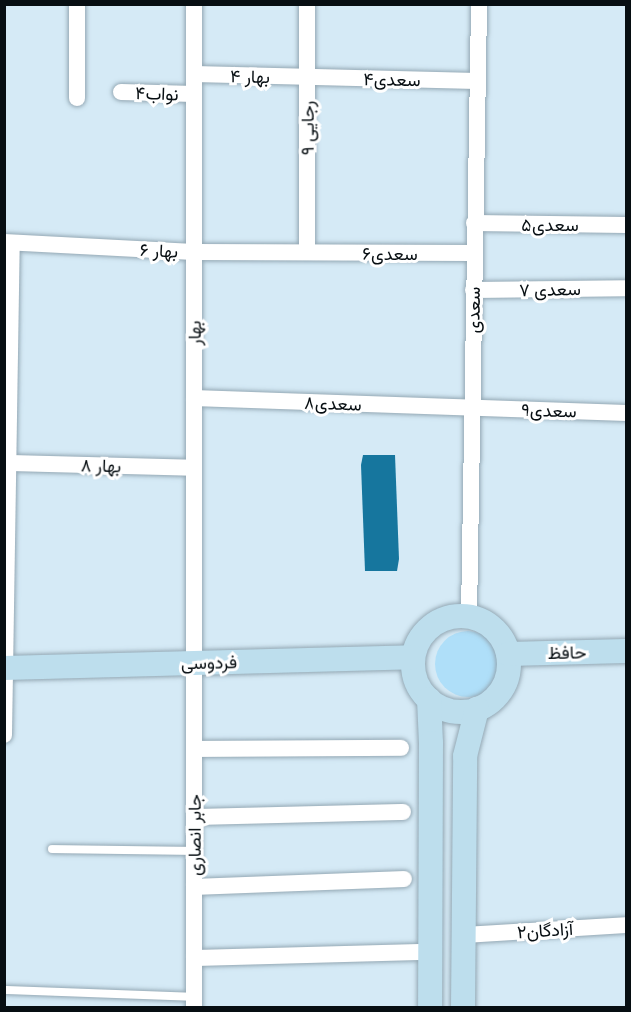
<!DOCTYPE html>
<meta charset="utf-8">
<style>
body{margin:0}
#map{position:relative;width:631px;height:1012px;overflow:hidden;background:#d5eaf6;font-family:"Golos Text",Vazirmatn,sans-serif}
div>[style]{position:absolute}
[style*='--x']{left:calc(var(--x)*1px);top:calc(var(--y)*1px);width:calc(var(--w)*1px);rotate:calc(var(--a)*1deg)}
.green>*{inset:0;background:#afdff9}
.round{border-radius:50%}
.building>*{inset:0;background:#16769e}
.roads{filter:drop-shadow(0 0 2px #94a8b4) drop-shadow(0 0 2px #94a8b4)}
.lane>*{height:8px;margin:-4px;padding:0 4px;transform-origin:4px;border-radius:4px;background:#fff}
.street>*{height:16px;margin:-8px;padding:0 8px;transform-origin:8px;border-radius:8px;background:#fff}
.secondary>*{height:24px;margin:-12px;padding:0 12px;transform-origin:12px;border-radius:12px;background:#bddeed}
.secondary>.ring{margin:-12px;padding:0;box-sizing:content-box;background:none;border:24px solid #bddeed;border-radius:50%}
span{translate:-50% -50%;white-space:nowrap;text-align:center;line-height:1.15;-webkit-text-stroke:6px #fff;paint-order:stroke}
.street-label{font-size:18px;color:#070e12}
.frame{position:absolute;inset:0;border:6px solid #070e12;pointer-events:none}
</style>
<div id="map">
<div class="green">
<i class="round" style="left:435px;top:631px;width:66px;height:66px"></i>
</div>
<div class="building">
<i style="clip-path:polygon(363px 455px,395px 455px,399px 559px,397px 571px,365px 571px,361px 465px)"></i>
</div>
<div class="roads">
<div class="lane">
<i style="--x:52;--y:849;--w:142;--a:0.8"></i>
<i style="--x:4;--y:990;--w:190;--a:2.1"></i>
</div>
<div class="street">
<i style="--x:77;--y:4;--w:94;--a:90"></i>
<i style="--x:307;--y:4;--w:248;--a:90"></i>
<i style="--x:194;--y:74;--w:283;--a:1.4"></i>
<i style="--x:121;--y:92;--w:73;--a:1.6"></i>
<i style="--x:474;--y:223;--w:152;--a:0.8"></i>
<i style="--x:4;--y:242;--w:190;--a:3"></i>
<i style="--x:194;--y:252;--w:280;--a:0.2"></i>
<i style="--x:473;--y:290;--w:153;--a:-0.7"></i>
<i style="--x:194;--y:398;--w:432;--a:2"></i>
<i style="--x:9;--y:463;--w:185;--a:1.5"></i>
<i style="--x:469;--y:616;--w:612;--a:-89.06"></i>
<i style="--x:4;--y:735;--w:492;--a:-89.1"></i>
<i style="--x:194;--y:749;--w:207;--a:-0.3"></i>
<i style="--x:194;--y:817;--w:209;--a:-1.4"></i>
<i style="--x:194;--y:887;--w:210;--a:-2.2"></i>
<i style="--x:464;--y:935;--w:162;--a:-3.5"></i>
<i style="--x:194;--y:958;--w:236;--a:-1.5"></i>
<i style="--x:194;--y:1008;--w:1004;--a:-90"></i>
</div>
<div class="secondary">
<i class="ring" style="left:413px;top:616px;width:72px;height:72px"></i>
<i style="--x:508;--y:654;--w:118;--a:-1.5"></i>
<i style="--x:4;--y:668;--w:409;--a:-1.5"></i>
<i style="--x:429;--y:699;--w:44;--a:87.4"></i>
<i style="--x:431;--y:743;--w:265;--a:90.2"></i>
<i style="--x:463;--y:1008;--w:252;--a:-89.5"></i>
<i style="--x:465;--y:756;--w:49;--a:-75.7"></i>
</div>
</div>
<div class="street-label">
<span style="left:250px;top:76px;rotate:1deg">بهار ۴</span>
<span style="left:392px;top:79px;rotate:1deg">سعدی۴</span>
<span style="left:157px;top:93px;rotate:2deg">نواب۴</span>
<span style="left:307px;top:128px;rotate:-90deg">رجایی ۹</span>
<span style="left:550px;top:224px">سعدی۵</span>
<span style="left:159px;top:250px;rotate:3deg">بهار ۶</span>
<span style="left:390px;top:253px">سعدی۶</span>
<span style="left:550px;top:289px;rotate:-1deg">سعدی ۷</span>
<span style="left:473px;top:310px;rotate:-89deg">سعدی</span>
<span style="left:194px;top:333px;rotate:-90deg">بهار</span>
<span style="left:333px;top:403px;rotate:2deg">سعدی۸</span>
<span style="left:549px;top:410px;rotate:2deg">سعدی۹</span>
<span style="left:101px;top:465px;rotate:2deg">بهار ۸</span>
<span style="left:567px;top:652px;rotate:-1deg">حافظ</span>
<span style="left:209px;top:662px;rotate:-1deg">فردوسی</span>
<span style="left:194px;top:835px;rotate:-90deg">جابر انصاری</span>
<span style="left:545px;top:930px;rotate:-4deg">آزادگان۲</span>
</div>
<div class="frame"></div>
</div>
